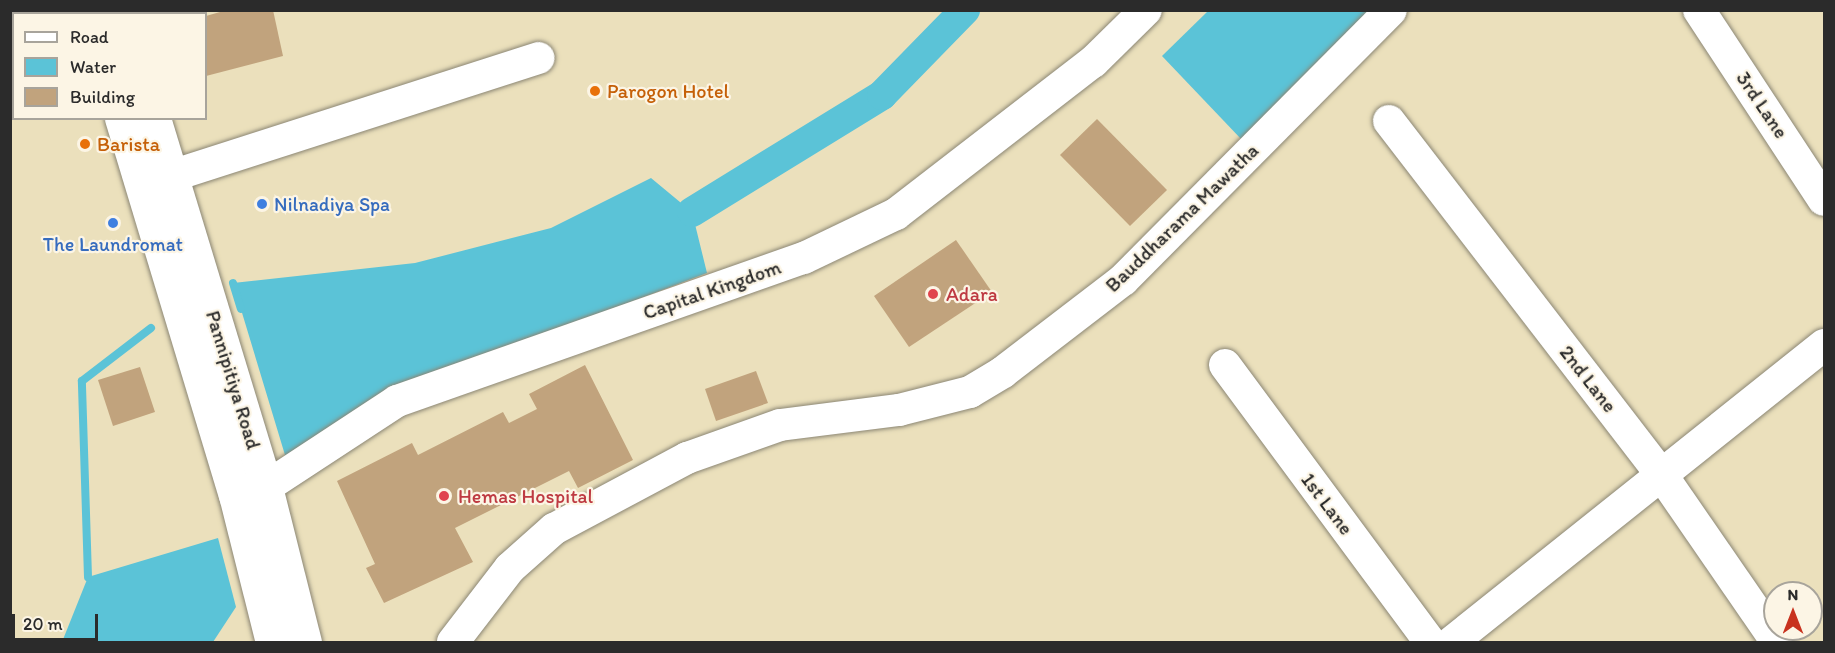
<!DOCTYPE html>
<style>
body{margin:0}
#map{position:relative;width:1835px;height:653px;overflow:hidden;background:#ebe0bc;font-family:Itim,sans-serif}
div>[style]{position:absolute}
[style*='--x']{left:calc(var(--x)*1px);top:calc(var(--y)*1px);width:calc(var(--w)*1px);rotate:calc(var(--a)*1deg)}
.water>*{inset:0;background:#5bc3d7}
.stream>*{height:8px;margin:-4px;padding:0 4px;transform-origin:4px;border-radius:4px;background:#5bc3d7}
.canal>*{height:30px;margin:-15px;padding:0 15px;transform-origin:15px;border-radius:15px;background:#5bc3d7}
.building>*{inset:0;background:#c1a37d}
.roads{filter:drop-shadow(0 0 2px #8b8674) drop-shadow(0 0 2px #8b8674)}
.minor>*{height:32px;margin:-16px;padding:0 16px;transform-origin:16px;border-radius:16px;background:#fff}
.primary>*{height:33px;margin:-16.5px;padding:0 16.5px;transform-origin:16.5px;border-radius:16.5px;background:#fff}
.dots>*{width:16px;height:16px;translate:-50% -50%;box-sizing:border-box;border:3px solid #fcf5e5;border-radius:50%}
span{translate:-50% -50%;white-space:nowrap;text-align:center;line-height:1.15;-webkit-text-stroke:4.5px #fcf5e5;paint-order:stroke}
.food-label{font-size:20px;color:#c56008}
.left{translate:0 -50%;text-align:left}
.street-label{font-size:20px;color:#2b2b2b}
.shop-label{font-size:20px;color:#366cbe}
.health-label{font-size:20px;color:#be3a42}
.frame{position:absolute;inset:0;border:12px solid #2b2b2b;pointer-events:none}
.legend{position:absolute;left:12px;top:12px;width:195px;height:108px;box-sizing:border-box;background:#fcf5e5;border:2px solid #a8a49b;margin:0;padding:8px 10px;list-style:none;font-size:18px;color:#2b2b2b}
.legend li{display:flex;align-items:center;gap:12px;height:30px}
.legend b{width:30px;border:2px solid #a8a49b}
.north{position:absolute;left:1763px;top:581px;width:60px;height:60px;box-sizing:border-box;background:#fcf5e5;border:2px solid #a8a49b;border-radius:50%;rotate:0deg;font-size:16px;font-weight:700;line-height:24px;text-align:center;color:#2b2b2b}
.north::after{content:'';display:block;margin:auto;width:21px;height:27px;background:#c8321e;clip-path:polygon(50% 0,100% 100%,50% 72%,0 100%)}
.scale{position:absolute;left:12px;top:614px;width:86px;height:27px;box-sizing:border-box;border:3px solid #2b2b2b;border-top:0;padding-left:8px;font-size:18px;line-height:21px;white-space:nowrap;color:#2b2b2b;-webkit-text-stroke:4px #fcf5e5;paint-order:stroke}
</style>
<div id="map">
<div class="water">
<i style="clip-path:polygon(1208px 11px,1374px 11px,1242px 140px,1162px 56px)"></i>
<i style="clip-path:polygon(651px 178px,692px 212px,707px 273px,404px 388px,288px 465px,233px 283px,415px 263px,551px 228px)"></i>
<i style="clip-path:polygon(218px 538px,236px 607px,213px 642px,62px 642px,88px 577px)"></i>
</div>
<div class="stream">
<i style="--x:233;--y:283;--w:27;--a:73"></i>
<i style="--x:88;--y:577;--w:196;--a:-91.8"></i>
<i style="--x:82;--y:381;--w:87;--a:-37.5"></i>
</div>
<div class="canal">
<i style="--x:692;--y:212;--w:223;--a:-31.6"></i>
<i style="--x:882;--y:95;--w:119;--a:-45.7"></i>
</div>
<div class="building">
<i style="clip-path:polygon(227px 10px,273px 10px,283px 56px,206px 76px,206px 16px)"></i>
<i style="clip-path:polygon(1097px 119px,1167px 190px,1130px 226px,1060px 155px)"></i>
<i style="clip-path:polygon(956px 240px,992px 292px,909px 347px,874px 296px)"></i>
<i style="clip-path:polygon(585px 365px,633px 460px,578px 488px,569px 471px,455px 528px,473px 562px,384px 603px,366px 568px,375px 564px,337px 481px,412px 443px,418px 455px,503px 412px,509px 423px,537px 409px,529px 394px)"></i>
<i style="clip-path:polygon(140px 367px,155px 412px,113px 426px,98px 380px)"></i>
<i style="clip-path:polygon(756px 371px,768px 403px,716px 421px,705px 389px)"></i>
</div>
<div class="roads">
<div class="minor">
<i style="--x:1699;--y:10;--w:227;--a:56.7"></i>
<i style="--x:36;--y:14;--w:12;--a:-20"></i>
<i style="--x:10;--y:20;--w:4;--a:-14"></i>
<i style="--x:1389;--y:121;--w:446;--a:52.4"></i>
<i style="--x:1661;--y:474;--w:204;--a:55.4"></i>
<i style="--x:171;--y:176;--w:386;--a:-17.8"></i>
<i style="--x:1225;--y:365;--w:345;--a:53.5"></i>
<i style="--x:243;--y:493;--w:24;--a:-15"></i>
<i style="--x:266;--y:487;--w:157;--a:-33.3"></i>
<i style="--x:397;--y:401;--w:431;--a:-19.4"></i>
<i style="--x:804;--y:258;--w:102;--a:-25.6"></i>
<i style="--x:896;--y:214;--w:249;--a:-37.7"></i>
<i style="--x:1093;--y:62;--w:74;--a:-44.5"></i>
<i style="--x:453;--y:642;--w:93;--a:-52.4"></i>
<i style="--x:510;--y:568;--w:59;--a:-41.6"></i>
<i style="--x:554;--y:529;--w:151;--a:-28.1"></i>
<i style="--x:687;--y:458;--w:99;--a:-19.5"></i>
<i style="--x:780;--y:425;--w:120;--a:-7.2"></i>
<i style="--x:899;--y:410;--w:73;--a:-14.2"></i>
<i style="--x:970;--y:392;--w:39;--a:-31"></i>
<i style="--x:1003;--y:372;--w:151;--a:-37.5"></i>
<i style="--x:1123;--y:280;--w:380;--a:-45.2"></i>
<i style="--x:1452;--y:642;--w:476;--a:-38.6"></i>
</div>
<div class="primary">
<i style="--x:89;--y:10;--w:4;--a:76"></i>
<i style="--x:123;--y:10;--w:4;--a:76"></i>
<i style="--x:121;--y:118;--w:394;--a:73.2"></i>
<i style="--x:235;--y:495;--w:152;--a:75.9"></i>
<i style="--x:154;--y:118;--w:386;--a:73.1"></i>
<i style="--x:266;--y:487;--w:160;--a:75.9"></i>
</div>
</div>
<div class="dots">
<i style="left:595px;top:91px;background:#e8710a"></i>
<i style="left:85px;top:144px;background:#e8710a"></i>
<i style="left:262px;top:204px;background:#3f7fe0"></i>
<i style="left:113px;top:223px;background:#3f7fe0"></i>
<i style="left:933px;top:294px;background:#e0444e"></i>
<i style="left:444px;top:496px;background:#e0444e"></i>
</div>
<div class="food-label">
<span class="left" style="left:607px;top:91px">Parogon Hotel</span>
<span class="left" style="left:97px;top:144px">Barista</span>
</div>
<div class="street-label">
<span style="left:1762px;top:105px;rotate:56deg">3rd Lane</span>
<span style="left:1182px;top:218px;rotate:-44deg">Bauddharama Mawatha</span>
<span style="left:712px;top:290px;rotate:-19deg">Capital Kingdom</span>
<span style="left:1588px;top:379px;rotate:52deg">2nd Lane</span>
<span style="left:233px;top:380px;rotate:73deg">Pannipitiya Road</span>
<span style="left:1327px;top:504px;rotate:53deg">1st Lane</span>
</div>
<div class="shop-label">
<span class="left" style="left:274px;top:204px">Nilnadiya Spa</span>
<span style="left:113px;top:244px">The Laundromat</span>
</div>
<div class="health-label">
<span class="left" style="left:946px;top:294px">Adara</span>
<span class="left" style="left:458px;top:496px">Hemas Hospital</span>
</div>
<div class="frame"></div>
<ul class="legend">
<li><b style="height:8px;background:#fff"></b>Road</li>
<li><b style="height:16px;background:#5bc3d7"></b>Water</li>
<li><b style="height:16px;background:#c1a37d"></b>Building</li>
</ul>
<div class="north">N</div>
<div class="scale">20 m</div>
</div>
